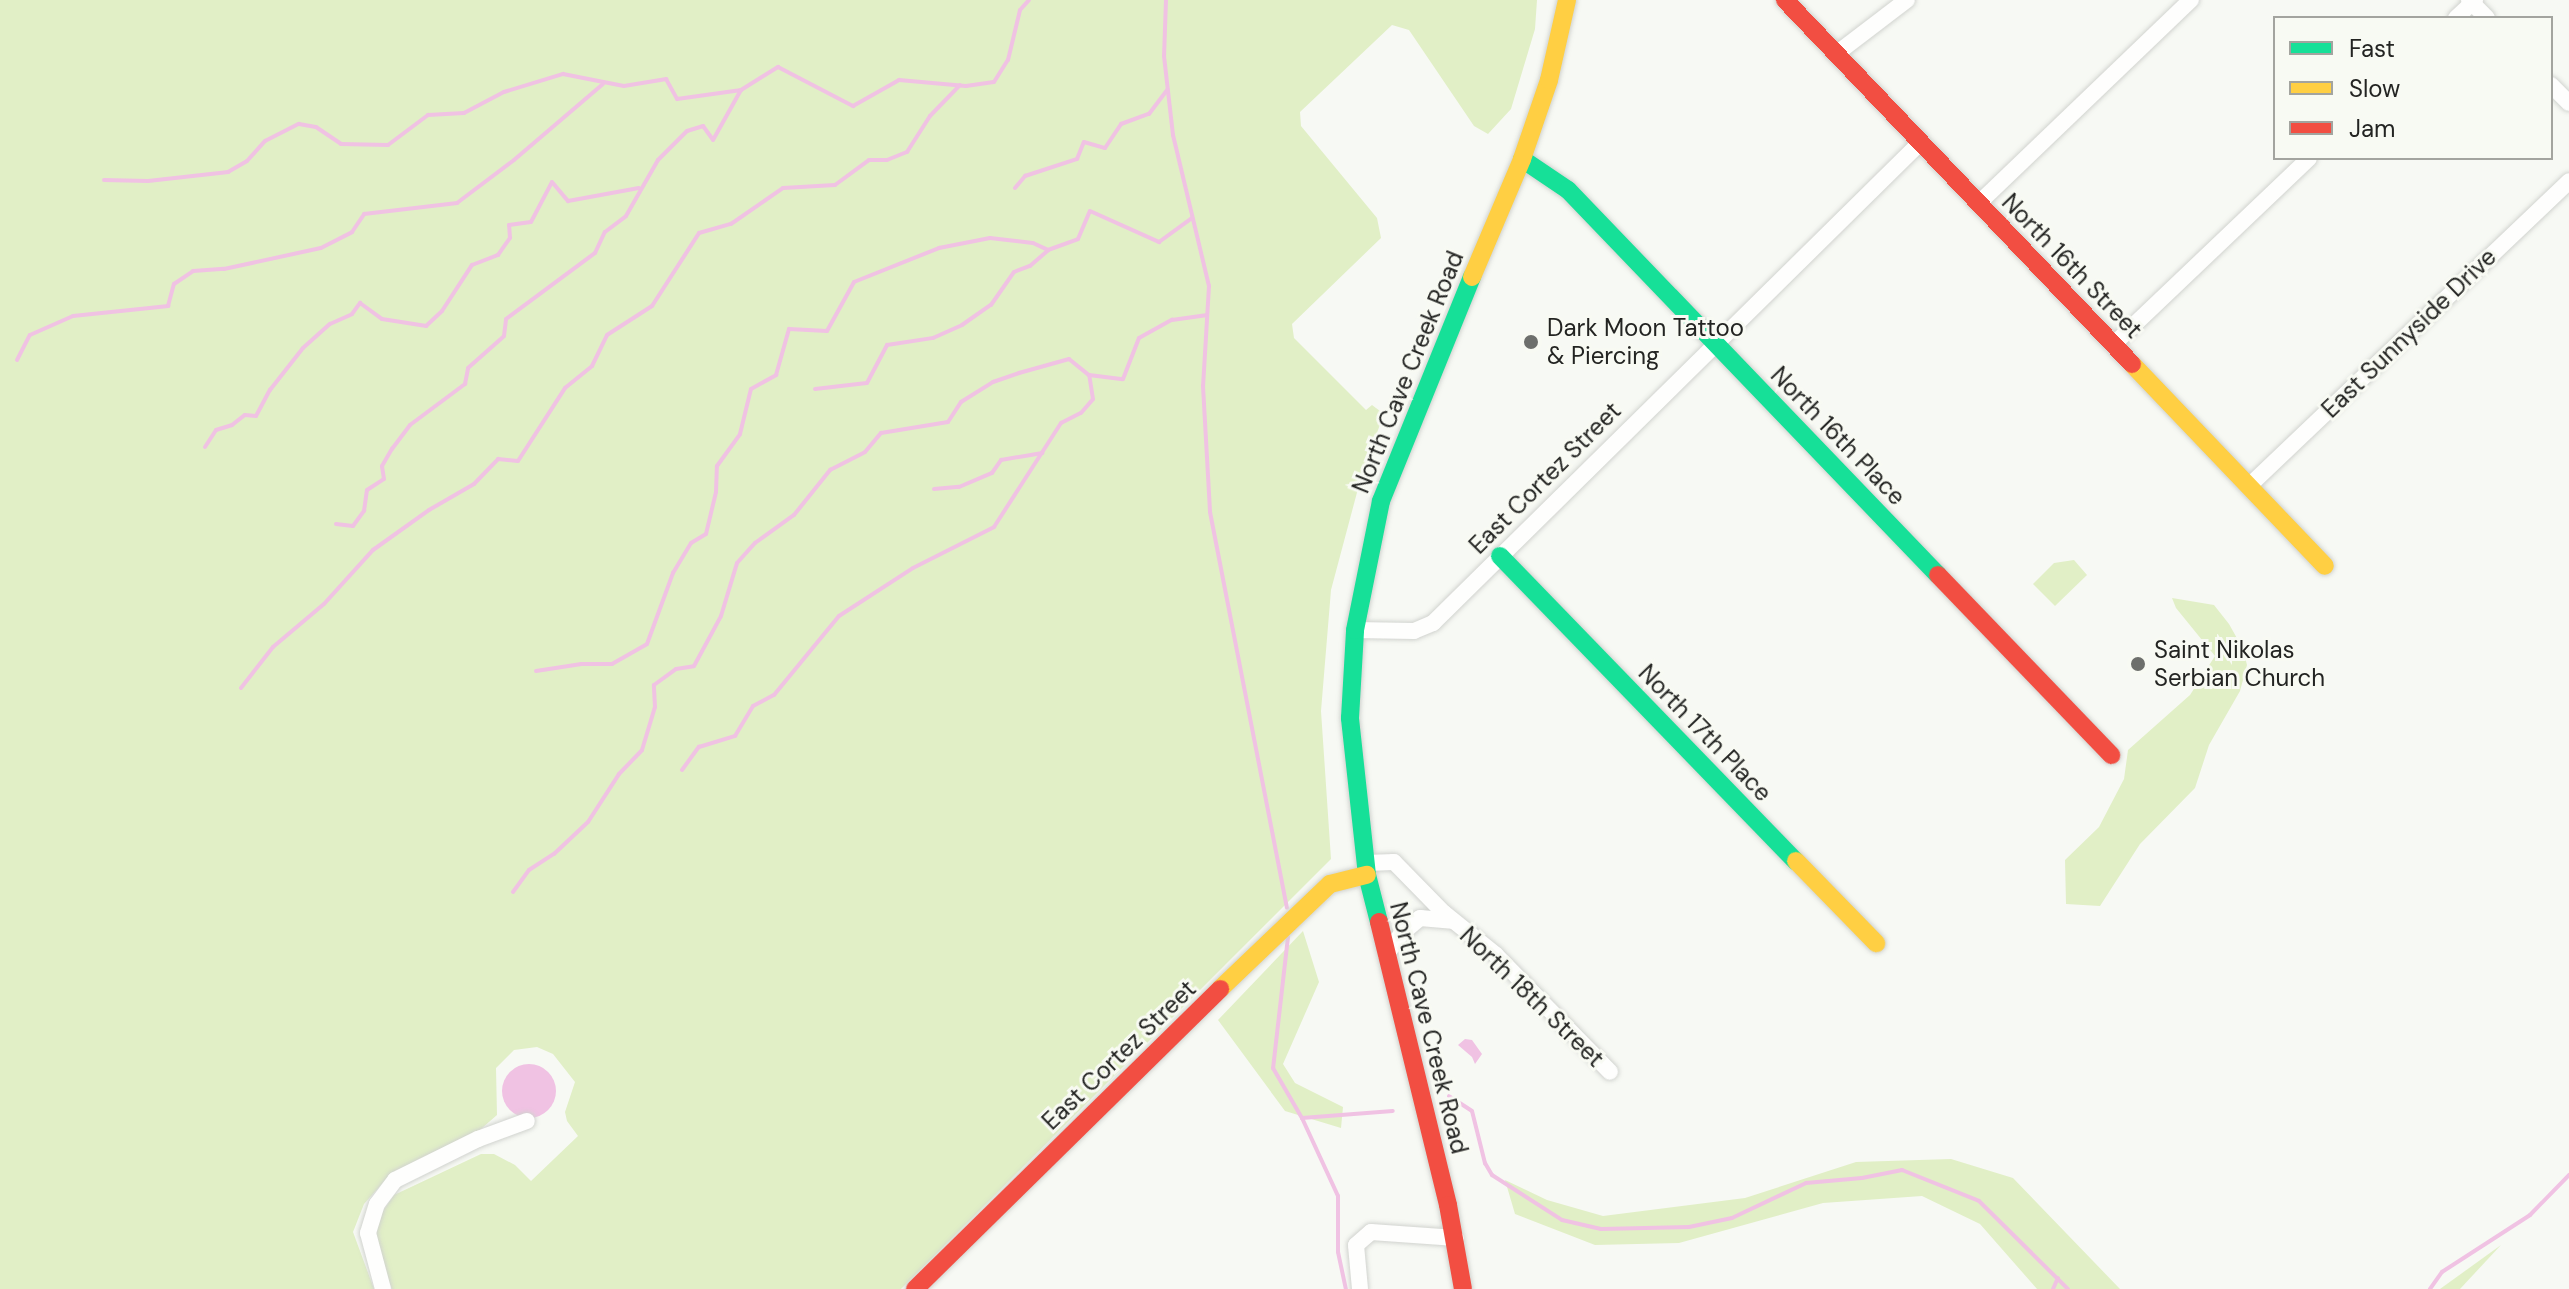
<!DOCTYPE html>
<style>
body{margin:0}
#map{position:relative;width:2569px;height:1289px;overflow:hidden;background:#f7f9f4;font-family:"DM Sans",sans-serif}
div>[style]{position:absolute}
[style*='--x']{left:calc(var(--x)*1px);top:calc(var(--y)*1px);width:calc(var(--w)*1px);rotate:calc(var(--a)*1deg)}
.green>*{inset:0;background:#e1efc6}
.water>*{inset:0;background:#f0c2e3}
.round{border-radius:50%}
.stream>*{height:4px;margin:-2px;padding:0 2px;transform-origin:2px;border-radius:2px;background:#f0c2e3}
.roads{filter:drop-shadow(0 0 2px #d1d3cf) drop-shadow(0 0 2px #d1d3cf)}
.street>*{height:16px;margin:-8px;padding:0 8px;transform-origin:8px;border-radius:8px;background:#fefefd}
.fast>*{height:18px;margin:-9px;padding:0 9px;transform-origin:9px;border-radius:9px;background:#16e098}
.slow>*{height:18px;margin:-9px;padding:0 9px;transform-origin:9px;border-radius:9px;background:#ffcf43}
.jam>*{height:18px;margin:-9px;padding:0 9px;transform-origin:9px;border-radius:9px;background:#f24e42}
.dots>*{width:22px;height:22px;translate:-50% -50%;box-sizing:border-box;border:4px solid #f8faf3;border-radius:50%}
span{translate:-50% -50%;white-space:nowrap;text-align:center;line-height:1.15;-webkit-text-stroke:6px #f8faf3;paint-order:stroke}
.street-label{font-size:24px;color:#232422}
.poi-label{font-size:24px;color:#232422}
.left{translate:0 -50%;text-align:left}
.legend{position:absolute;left:2273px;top:16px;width:280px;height:144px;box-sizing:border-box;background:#f8faf3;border:2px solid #a3a49f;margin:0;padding:10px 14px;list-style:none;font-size:24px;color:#232422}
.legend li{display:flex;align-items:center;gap:16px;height:40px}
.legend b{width:40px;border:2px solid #a3a49f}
</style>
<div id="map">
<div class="green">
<i style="clip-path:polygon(0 0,1537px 0,1535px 29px,1511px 109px,1488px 134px,1474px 126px,1409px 30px,1392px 25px,1300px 112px,1301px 126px,1377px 218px,1381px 238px,1292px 324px,1294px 338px,1366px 410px,1372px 405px,1384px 414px,1363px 470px,1331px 590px,1321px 711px,1331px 859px,901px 1289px,392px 1289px,373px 1245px,379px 1217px,394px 1195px,481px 1154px,494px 1154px,515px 1165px,531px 1181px,578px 1136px,567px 1121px,565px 1112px,575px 1082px,553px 1054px,537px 1047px,514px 1050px,496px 1068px,497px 1115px,474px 1135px,388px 1177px,364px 1204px,353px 1232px,374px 1289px,0 1289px)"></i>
<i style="clip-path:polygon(2074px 560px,2087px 575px,2055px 606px,2033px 584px,2054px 563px)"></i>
<i style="clip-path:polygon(2172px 598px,2214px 605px,2229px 624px,2243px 649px,2247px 665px,2240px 691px,2209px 745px,2195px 788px,2140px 844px,2100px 906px,2066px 904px,2065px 860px,2099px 827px,2124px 779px,2128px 750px,2190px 695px,2215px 656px,2176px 608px)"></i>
<i style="clip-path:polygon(1303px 931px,1319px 982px,1283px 1064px,1295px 1083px,1343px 1107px,1341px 1128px,1285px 1111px,1218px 1020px)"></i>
<i style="clip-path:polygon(1951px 1159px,2013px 1178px,2120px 1289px,2037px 1289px,1980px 1224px,1922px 1196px,1823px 1203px,1679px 1243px,1595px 1245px,1515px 1214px,1505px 1180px,1547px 1200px,1603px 1216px,1745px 1198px,1856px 1162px)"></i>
<i style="clip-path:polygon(2501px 1245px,2460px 1289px,2440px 1289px)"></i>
</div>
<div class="water">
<i style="clip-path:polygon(1465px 1039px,1472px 1040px,1482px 1054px,1475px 1064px,1472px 1057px,1458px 1045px)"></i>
<i class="round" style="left:502px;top:1064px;width:54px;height:54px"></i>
</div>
<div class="stream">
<i style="--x:1166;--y:0;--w:56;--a:92"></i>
<i style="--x:1164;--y:56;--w:80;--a:83.5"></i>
<i style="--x:1173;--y:135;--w:155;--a:76.6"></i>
<i style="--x:1209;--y:286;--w:100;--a:93.4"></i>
<i style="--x:1203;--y:386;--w:126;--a:86.8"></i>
<i style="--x:1210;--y:512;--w:403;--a:79"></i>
<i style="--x:104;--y:180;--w:44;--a:1.3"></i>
<i style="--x:148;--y:181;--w:81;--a:-6.4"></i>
<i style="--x:228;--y:172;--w:22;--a:-30"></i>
<i style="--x:247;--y:161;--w:27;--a:-48"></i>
<i style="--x:265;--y:141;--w:38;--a:-27"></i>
<i style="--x:299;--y:124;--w:17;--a:10"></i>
<i style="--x:316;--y:127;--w:30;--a:34"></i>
<i style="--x:341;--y:144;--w:47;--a:1.2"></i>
<i style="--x:388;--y:145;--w:50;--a:-36.9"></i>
<i style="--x:428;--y:115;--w:36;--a:-3"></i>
<i style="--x:464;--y:113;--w:45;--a:-27.7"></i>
<i style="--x:504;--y:92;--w:62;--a:-17"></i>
<i style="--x:563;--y:74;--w:62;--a:11.1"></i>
<i style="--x:624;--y:86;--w:43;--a:-9.5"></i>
<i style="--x:666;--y:79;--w:23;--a:61"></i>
<i style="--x:677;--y:99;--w:65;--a:-8"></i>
<i style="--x:741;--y:90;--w:44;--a:-31.9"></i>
<i style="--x:778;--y:67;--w:85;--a:27.5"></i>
<i style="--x:853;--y:106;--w:53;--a:-29.5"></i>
<i style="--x:899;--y:80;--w:67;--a:5.1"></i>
<i style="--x:966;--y:86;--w:28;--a:-8"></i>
<i style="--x:994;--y:82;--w:26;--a:-58"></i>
<i style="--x:1008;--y:60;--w:51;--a:-76.5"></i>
<i style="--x:1020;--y:10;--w:13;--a:-48"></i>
<i style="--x:1015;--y:188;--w:16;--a:-50"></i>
<i style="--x:1025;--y:176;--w:55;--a:-18.1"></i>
<i style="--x:1077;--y:159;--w:18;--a:-68"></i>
<i style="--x:1084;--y:142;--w:22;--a:16"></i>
<i style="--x:1105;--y:148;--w:29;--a:-56"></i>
<i style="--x:1121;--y:124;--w:30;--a:-20"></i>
<i style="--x:1149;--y:114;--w:31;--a:-53"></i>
<i style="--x:17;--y:360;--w:28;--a:-63"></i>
<i style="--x:30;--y:335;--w:47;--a:-23.8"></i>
<i style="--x:73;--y:316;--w:96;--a:-6"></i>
<i style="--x:168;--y:306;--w:23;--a:-75"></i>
<i style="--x:174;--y:284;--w:23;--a:-34"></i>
<i style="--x:193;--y:271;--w:31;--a:-4"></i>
<i style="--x:224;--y:269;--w:99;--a:-12.2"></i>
<i style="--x:321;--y:248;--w:35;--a:-27"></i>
<i style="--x:352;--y:232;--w:22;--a:-56"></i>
<i style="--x:364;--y:214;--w:94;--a:-6.7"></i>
<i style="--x:457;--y:203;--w:71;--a:-37"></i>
<i style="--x:514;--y:160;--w:117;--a:-40.5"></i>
<i style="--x:815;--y:389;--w:52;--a:-6.6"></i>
<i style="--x:867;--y:383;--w:43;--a:-62.2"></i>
<i style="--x:887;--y:345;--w:47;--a:-8.7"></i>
<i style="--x:933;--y:338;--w:32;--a:-24"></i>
<i style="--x:962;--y:325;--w:35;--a:-35"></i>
<i style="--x:991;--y:305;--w:40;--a:-55.1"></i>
<i style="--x:1014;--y:272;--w:17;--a:-21"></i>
<i style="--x:1030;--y:266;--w:23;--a:-41"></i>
<i style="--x:205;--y:447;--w:20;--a:-57"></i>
<i style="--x:216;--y:430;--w:17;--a:-17"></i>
<i style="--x:232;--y:425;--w:16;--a:-38"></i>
<i style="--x:245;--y:415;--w:11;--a:5"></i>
<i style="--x:256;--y:416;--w:30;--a:-62"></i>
<i style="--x:270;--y:390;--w:53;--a:-51.8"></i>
<i style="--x:303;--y:348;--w:36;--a:-42"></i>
<i style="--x:330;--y:324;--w:24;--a:-24"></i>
<i style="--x:352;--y:314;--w:14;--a:-54"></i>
<i style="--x:360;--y:303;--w:27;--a:36"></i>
<i style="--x:382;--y:319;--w:45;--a:9"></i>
<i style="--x:426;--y:326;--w:22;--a:-43"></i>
<i style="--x:442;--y:311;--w:55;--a:-56.9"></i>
<i style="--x:472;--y:265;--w:28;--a:-21"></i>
<i style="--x:498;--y:255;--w:21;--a:-55"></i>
<i style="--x:510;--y:238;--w:13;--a:-94"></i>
<i style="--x:509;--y:225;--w:22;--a:-8"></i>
<i style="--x:531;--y:222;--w:45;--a:-62.3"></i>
<i style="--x:552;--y:182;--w:25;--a:50"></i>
<i style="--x:568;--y:201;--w:72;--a:-10.4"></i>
<i style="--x:934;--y:489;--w:25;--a:-5"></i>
<i style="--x:959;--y:487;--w:36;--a:-23"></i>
<i style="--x:992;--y:473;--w:16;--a:-55"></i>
<i style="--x:1001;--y:460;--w:42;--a:-9.7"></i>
<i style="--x:336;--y:524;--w:17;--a:7"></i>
<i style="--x:353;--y:526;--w:19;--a:-54"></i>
<i style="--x:364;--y:511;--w:21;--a:-82"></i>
<i style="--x:367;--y:490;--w:20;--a:-33"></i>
<i style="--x:384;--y:479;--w:13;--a:-99"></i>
<i style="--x:382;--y:466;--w:20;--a:-60"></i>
<i style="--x:392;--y:449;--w:30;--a:-53"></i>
<i style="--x:410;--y:425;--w:69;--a:-36.7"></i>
<i style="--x:465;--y:384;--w:16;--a:-79"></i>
<i style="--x:468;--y:368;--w:48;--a:-41.6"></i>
<i style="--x:504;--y:336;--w:17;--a:-83"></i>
<i style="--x:506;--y:319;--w:111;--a:-36.6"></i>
<i style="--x:595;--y:253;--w:23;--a:-65"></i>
<i style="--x:605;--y:232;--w:26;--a:-37"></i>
<i style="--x:626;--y:216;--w:64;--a:-60.3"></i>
<i style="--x:658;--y:160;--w:41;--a:-45"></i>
<i style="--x:687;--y:131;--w:17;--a:-17"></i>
<i style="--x:703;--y:126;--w:17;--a:54"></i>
<i style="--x:713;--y:140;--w:57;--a:-60.8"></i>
<i style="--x:536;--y:671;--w:46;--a:-8.8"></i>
<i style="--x:581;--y:664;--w:31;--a:0"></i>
<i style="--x:612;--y:664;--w:40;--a:-29.7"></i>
<i style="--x:647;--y:644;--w:76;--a:-69.9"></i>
<i style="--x:673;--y:573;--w:35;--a:-59"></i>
<i style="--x:691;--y:543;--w:17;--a:-31"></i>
<i style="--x:706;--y:534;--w:43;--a:-76.6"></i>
<i style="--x:716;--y:492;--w:26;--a:-88"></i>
<i style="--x:717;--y:466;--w:39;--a:-54"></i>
<i style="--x:740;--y:434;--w:46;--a:-76.3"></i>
<i style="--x:751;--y:389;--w:29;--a:-29"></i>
<i style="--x:776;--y:375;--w:48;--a:-74.2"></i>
<i style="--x:789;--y:329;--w:38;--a:3"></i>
<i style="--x:827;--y:331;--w:56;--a:-61.1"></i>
<i style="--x:854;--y:282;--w:92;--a:-21.8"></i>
<i style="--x:939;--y:248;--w:52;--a:-11.1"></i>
<i style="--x:990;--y:238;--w:43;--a:6.6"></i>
<i style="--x:1033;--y:243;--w:17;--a:25"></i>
<i style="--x:1048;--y:250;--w:32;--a:-20"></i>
<i style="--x:1078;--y:239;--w:30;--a:-67"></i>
<i style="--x:1090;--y:211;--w:76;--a:24.2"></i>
<i style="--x:1159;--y:242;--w:41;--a:-36"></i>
<i style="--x:241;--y:688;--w:52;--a:-52"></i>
<i style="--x:273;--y:647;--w:67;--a:-40.1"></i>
<i style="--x:324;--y:604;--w:73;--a:-47.8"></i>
<i style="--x:373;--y:550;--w:69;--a:-35.5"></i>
<i style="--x:429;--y:510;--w:52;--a:-30"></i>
<i style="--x:474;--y:484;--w:35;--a:-46"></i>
<i style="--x:498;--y:459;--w:20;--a:6"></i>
<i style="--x:518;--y:461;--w:87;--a:-57.2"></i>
<i style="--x:565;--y:388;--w:35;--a:-39"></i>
<i style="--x:592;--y:366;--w:34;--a:-64"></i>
<i style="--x:607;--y:335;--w:54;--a:-32.8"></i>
<i style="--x:652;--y:306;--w:87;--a:-57.2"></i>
<i style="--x:699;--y:233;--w:33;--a:-16"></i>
<i style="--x:731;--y:224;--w:63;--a:-34.7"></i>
<i style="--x:783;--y:188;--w:52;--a:-3.3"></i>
<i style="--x:835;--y:185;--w:42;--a:-36.3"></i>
<i style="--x:869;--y:160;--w:18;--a:0"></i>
<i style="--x:887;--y:160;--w:22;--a:-22"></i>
<i style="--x:907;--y:152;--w:43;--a:-57.4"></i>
<i style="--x:930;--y:116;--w:43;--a:-45.9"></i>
<i style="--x:682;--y:770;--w:29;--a:-54"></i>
<i style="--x:699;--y:747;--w:38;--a:-17"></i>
<i style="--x:735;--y:736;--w:35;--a:-59"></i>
<i style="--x:753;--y:706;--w:24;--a:-28"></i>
<i style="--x:774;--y:695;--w:102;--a:-50.6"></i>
<i style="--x:839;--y:616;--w:88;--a:-33"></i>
<i style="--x:913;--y:568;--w:91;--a:-26.8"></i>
<i style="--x:994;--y:527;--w:124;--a:-57.2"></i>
<i style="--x:1061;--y:423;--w:22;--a:-27"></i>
<i style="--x:1081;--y:413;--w:18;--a:-49"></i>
<i style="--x:1093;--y:399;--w:24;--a:-99"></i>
<i style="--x:513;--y:892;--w:27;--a:-54"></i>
<i style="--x:529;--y:870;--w:30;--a:-33"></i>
<i style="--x:554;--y:854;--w:47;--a:-43.3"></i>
<i style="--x:588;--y:822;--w:57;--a:-57.1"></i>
<i style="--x:619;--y:774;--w:33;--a:-46"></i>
<i style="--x:642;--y:750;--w:45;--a:-73.2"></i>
<i style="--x:655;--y:707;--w:22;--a:-93"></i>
<i style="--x:654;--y:685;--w:27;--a:-36"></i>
<i style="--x:676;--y:669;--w:18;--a:-9"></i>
<i style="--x:694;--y:666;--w:57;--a:-61.6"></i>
<i style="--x:721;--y:616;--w:55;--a:-73.2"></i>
<i style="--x:737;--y:563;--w:27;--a:-48"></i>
<i style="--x:755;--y:543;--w:48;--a:-35.7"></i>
<i style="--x:794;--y:515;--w:58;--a:-51.3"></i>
<i style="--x:830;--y:470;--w:39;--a:-27"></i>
<i style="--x:865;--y:452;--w:25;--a:-50"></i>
<i style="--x:881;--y:433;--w:68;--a:-9.3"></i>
<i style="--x:948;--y:422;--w:24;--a:-57"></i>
<i style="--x:961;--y:402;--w:38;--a:-32"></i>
<i style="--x:993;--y:382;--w:28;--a:-19"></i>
<i style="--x:1019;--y:373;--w:52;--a:-15.6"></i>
<i style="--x:1069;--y:359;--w:26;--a:39"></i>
<i style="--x:1089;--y:375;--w:34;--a:7"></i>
<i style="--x:1123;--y:379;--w:44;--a:-68.7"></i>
<i style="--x:1139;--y:338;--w:38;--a:-29"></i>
<i style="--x:1172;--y:320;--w:34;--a:-8"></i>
<i style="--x:1288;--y:937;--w:132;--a:96.5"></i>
<i style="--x:1273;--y:1068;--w:58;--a:59.9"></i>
<i style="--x:1302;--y:1118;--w:86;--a:65.2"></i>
<i style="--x:1338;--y:1196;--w:56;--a:90"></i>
<i style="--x:1338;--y:1252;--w:38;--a:78"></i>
<i style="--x:1449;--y:1096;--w:27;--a:33"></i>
<i style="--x:1472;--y:1111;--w:54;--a:76"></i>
<i style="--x:1485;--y:1163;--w:14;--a:60"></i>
<i style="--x:1492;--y:1175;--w:83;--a:32.7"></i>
<i style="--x:1562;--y:1220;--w:40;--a:13"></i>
<i style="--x:1601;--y:1229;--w:88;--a:-1.3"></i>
<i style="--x:1689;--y:1227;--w:44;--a:-11.8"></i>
<i style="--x:1732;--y:1218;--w:82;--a:-25.3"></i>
<i style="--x:1806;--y:1183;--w:56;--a:-5.1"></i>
<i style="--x:1862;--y:1178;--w:41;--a:-11.3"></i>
<i style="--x:1902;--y:1170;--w:83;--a:21.9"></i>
<i style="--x:1979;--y:1201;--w:125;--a:44.7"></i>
<i style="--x:1302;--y:1118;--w:91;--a:-4.4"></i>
<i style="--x:2053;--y:1289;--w:12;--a:-66"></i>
<i style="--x:2430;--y:1289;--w:21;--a:-55"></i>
<i style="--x:2442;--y:1272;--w:105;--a:-32.9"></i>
<i style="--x:2530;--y:1215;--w:56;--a:-45.7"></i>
</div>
<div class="roads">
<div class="street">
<i style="--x:2469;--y:0;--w:25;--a:45"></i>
<i style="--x:2456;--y:18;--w:26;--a:-43"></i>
<i style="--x:1836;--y:54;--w:89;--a:-37.3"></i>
<i style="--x:2551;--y:85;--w:25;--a:45"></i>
<i style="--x:1978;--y:204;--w:295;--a:-43.8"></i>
<i style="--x:2114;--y:344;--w:269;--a:-43.6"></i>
<i style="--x:2249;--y:486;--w:442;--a:-43.6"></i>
<i style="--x:1355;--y:630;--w:59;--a:1"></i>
<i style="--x:1414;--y:631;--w:21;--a:-23"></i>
<i style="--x:1433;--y:623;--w:684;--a:-44.59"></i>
<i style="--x:1366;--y:863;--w:28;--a:-2"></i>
<i style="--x:1394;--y:862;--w:71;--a:45.6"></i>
<i style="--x:1444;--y:913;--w:67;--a:38.9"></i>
<i style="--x:1496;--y:955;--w:163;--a:45.7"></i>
<i style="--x:1386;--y:955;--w:26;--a:-54"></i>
<i style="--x:1401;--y:934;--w:25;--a:-40"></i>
<i style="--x:1420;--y:918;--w:32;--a:5"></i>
<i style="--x:383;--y:1289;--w:58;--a:-105"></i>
<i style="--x:368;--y:1233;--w:30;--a:-73"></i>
<i style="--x:377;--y:1204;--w:30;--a:-53"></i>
<i style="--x:395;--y:1180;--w:93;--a:-26.3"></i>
<i style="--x:478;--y:1139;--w:52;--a:-20.2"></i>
<i style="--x:1360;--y:1289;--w:44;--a:-95.2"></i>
<i style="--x:1356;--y:1245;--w:20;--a:-41"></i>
<i style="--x:1371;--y:1232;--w:85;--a:4"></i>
</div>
<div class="fast">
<i style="--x:1522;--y:159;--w:55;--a:34"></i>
<i style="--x:1568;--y:190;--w:534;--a:46.14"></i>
<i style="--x:1500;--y:556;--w:425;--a:45.9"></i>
<i style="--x:1379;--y:922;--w:49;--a:-104.3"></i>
<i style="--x:1367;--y:875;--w:158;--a:-96.2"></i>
<i style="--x:1350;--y:718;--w:88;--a:-86.7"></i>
<i style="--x:1355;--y:630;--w:132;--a:-78.6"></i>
<i style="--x:1381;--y:501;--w:242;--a:-67.9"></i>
</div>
<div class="slow">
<i style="--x:1472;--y:277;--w:128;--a:-67"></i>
<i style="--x:1522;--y:159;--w:83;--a:-71.1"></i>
<i style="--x:1549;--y:80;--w:82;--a:-77.3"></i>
<i style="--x:2132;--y:364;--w:279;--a:46.3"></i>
<i style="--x:1796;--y:861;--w:115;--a:45.7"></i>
<i style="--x:1220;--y:989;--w:152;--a:-43.7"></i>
<i style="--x:1330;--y:884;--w:38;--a:-14"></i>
</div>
<div class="jam">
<i style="--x:1785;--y:0;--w:503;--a:46.37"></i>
<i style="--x:1938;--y:575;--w:250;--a:46.1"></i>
<i style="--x:1379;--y:922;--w:291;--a:76.3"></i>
<i style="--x:1448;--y:1205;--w:85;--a:79.9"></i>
<i style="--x:915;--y:1289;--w:428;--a:-44.5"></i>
</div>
</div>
<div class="dots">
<i style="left:1531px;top:342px;background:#6d6f6c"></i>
<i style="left:2138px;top:664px;background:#6d6f6c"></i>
</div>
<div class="street-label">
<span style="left:2072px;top:266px;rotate:46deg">North 16th Street</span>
<span style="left:2409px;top:333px;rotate:-44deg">East Sunnyside Drive</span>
<span style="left:1408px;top:372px;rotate:-68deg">North Cave Creek Road</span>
<span style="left:1838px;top:436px;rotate:46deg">North 16th Place</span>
<span style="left:1545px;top:478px;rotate:-45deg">East Cortez Street</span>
<span style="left:1705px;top:733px;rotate:46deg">North 17th Place</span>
<span style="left:1532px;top:997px;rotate:44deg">North 18th Street</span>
<span style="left:1429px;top:1028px;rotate:76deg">North Cave Creek Road</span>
<span style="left:1119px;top:1055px;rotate:-44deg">East Cortez Street</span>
</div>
<div class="poi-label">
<span class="left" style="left:1547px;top:342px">Dark Moon Tattoo<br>&amp; Piercing</span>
<span class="left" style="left:2154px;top:664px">Saint Nikolas<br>Serbian Church</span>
</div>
<ul class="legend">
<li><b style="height:10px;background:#16e098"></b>Fast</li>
<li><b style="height:10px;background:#ffcf43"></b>Slow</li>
<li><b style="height:10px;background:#f24e42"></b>Jam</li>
</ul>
</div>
